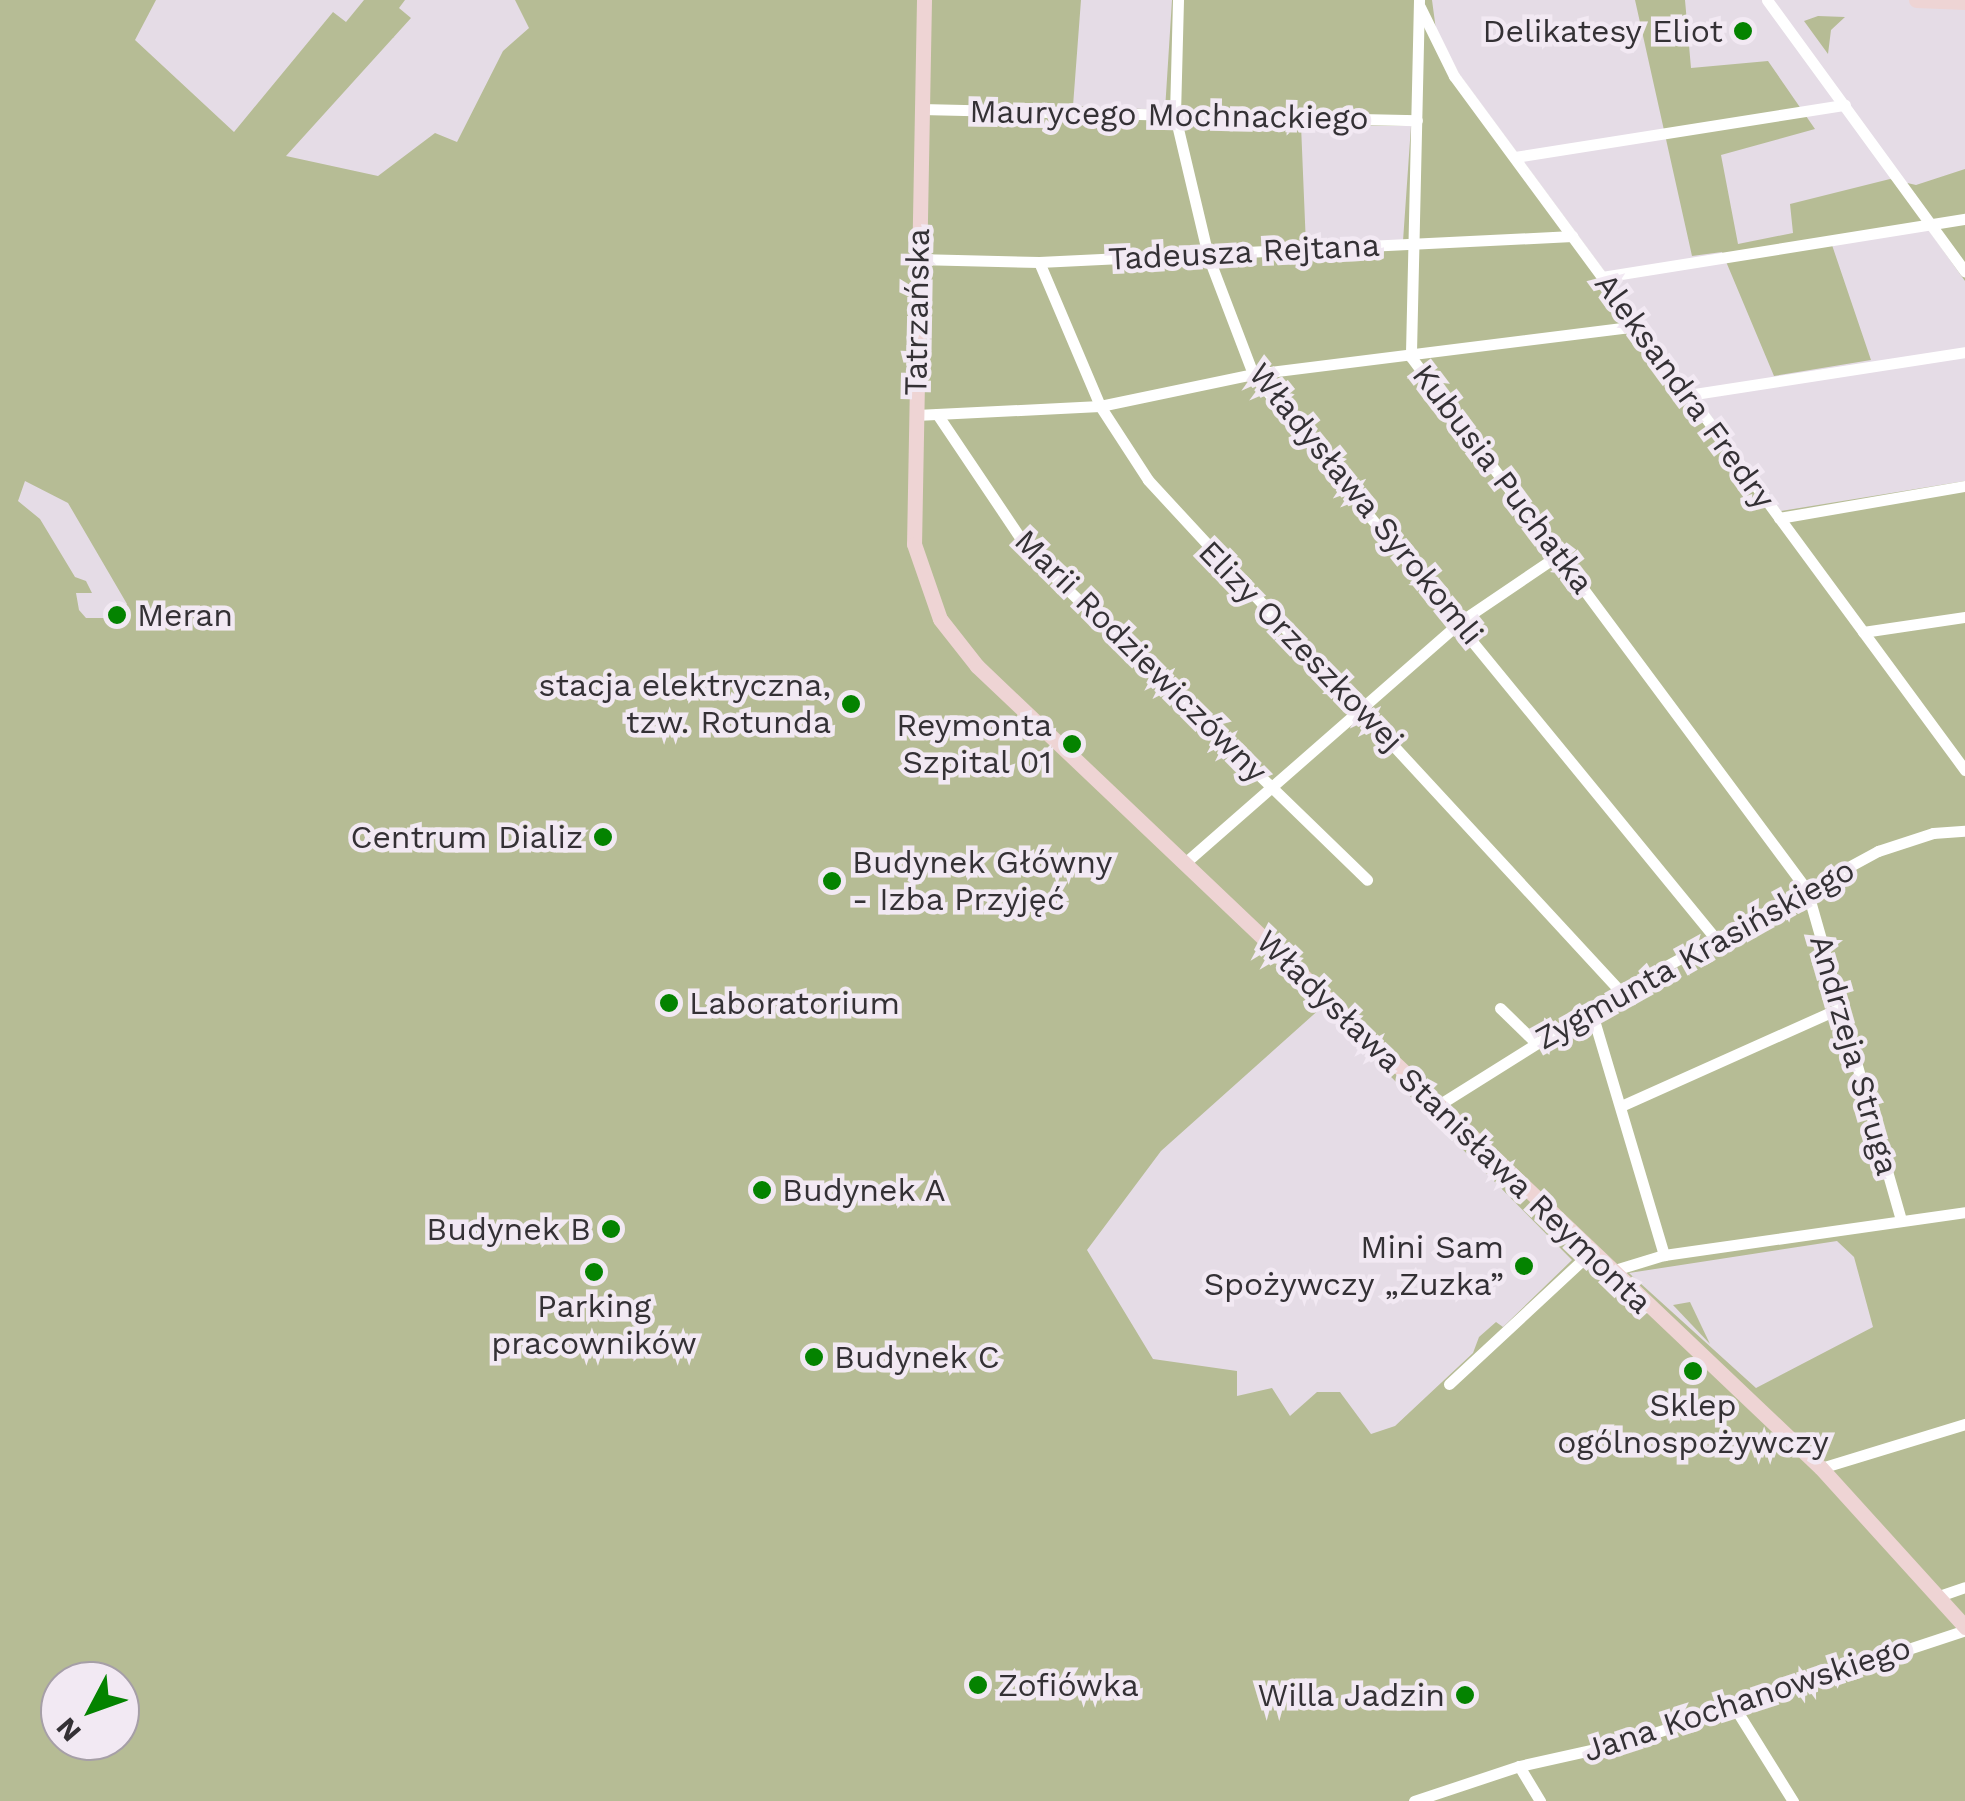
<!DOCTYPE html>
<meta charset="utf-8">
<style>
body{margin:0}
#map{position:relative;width:1965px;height:1801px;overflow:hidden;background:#e5dce6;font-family:"Work Sans",sans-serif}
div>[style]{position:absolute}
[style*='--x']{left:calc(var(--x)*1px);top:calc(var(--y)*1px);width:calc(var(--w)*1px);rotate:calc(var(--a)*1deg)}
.green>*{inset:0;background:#b6bc95}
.street>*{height:11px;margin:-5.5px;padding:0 5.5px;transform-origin:5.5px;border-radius:5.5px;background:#fff}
.secondary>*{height:15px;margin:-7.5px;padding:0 7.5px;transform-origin:7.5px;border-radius:7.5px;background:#eed4d4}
.dots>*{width:28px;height:28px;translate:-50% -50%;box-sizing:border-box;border:5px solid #f2e9f3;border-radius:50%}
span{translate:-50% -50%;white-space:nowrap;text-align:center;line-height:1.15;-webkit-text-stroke:9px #f2e9f3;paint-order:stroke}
.poi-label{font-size:32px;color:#343135}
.right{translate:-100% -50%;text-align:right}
.left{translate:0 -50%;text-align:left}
.street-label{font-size:32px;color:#343135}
.north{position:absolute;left:40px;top:1661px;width:100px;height:100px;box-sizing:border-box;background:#f2e9f3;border:2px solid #a69fa7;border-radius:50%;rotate:229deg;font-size:28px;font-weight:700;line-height:40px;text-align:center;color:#343135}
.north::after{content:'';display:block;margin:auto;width:35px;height:45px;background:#048300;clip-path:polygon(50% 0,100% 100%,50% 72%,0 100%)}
</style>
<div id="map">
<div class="green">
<i style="clip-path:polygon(evenodd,0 0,156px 0,135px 40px,234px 132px,333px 12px,346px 22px,364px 0,405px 0,399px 8px,411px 18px,286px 156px,378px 176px,435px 133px,457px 142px,503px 51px,529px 28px,515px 0,1081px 0,1073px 106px,1165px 110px,1172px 0,1432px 0,1436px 30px,1459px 74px,1781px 511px,1965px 481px,1965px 1801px,0 1801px,0 0,1301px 125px,1411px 126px,1403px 241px,1306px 246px,1301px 125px,0 0,25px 481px,68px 503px,127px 604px,115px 618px,86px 618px,79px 610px,76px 593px,92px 593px,86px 581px,75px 577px,40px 519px,18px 501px,25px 481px,0 0,1322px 1007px,1572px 1260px,1503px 1327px,1496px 1322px,1479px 1337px,1473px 1353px,1395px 1426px,1371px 1434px,1340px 1392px,1317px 1392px,1290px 1416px,1272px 1388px,1237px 1396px,1237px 1371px,1153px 1359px,1087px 1250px,1161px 1151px,1322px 1007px,0 0,1837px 1241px,1854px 1257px,1873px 1327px,1756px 1388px,1629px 1273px,1837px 1241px,0 0,60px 1681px,120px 1681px,120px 1741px,60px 1741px,60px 1681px)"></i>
<i style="clip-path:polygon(1635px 0,1685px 0,1691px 68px,1768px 61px,1815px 129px,1721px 155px,1738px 244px,1793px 233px,1790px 204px,1890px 179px,1916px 185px,1965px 169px,1965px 281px,1928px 229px,1832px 245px,1871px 360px,1774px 376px,1722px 252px,1692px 256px)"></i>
<i style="clip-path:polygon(1818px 16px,1845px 17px,1831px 30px,1828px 54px,1804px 21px)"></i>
<i style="clip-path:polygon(1690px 1302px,1710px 1344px,1673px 1305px)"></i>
</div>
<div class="street">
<i style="--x:1178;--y:0;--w:116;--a:91.5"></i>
<i style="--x:1175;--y:116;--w:144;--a:76.7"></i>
<i style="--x:1208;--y:256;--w:126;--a:69.1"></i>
<i style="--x:1253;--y:374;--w:730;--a:50.67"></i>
<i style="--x:1419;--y:0;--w:357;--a:91.3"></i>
<i style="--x:1411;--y:357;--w:664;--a:53.39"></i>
<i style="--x:1807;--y:890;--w:344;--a:74.1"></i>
<i style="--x:1767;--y:0;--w:336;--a:53.9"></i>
<i style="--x:1420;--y:7;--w:77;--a:63.8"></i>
<i style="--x:1454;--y:76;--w:862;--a:53.64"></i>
<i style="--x:921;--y:109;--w:496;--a:1.3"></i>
<i style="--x:1515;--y:157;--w:334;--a:-9"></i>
<i style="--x:916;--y:259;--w:123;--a:1.4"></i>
<i style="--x:1039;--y:262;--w:534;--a:-2.79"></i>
<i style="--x:1039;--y:262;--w:156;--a:67"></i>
<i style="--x:1100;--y:406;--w:88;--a:57"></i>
<i style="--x:1148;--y:480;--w:696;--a:47.27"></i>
<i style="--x:1602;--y:277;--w:368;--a:-9.1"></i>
<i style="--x:1688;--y:395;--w:280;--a:-8.8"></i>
<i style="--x:937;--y:414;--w:169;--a:56.1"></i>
<i style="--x:1031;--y:554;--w:468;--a:44.1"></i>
<i style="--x:916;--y:415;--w:184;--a:-2.8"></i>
<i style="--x:1100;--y:406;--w:156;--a:-11.8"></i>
<i style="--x:1253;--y:374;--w:388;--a:-7.1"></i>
<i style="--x:1779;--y:518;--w:189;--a:-9.8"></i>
<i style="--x:1863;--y:632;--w:103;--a:-8.4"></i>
<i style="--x:1186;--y:862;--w:366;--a:-41.2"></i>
<i style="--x:1461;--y:621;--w:120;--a:-34.1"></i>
<i style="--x:1500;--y:1008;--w:50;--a:44.2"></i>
<i style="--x:1591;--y:1010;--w:256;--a:73.4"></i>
<i style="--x:1437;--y:1106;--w:216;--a:-32.1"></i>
<i style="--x:1620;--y:991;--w:294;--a:-28.5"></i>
<i style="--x:1878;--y:851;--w:58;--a:-18.1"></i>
<i style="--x:1933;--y:833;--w:32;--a:-4"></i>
<i style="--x:1621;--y:1106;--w:240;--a:-24.1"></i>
<i style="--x:1608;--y:1272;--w:59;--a:-16.9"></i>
<i style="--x:1664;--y:1255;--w:304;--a:-8.1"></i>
<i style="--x:1449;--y:1384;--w:191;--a:-42.9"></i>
<i style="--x:1821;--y:1468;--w:151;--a:-17"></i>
<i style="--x:1942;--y:1595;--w:24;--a:-19"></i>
<i style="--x:1735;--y:1708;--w:110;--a:58.1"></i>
<i style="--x:1519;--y:1766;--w:41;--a:59"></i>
<i style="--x:1414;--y:1801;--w:111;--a:-18.4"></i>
<i style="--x:1519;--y:1766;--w:111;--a:-12.5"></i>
<i style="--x:1627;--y:1742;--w:356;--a:-18.3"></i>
</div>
<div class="secondary">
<i style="--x:924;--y:0;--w:544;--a:91.05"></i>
<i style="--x:914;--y:544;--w:79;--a:70.9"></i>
<i style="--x:940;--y:619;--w:60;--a:51.8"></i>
<i style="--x:977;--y:666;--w:1164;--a:43.54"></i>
<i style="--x:1821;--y:1468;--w:215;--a:47.8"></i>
<i style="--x:1916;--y:0;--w:49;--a:2.3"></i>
</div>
<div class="dots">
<i style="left:1743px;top:31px;background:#048300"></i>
<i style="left:117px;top:615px;background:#048300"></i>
<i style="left:851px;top:704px;background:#048300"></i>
<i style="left:1072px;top:744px;background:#048300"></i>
<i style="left:603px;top:837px;background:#048300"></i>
<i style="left:832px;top:881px;background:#048300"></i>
<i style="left:669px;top:1003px;background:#048300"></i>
<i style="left:762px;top:1190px;background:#048300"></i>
<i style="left:611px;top:1229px;background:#048300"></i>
<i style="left:1524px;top:1266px;background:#048300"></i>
<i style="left:594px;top:1272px;background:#048300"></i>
<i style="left:814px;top:1357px;background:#048300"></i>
<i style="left:1693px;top:1371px;background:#048300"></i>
<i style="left:978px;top:1685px;background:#048300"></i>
<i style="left:1465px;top:1695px;background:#048300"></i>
</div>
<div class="poi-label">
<span class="right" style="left:1723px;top:31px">Delikatesy Eliot</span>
<span class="left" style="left:137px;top:615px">Meran</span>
<span class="right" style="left:831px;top:704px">stacja elektryczna,<br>tzw. Rotunda</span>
<span class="right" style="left:1052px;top:744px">Reymonta<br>Szpital 01</span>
<span class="right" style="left:583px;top:837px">Centrum Dializ</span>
<span class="left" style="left:852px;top:881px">Budynek Główny<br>- Izba Przyjęć</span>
<span class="left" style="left:689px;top:1003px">Laboratorium</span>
<span class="left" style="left:782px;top:1190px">Budynek A</span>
<span class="right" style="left:591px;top:1229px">Budynek B</span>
<span class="right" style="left:1504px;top:1266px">Mini Sam<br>Spożywczy „Zuzka”</span>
<span style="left:594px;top:1325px">Parking<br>pracowników</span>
<span class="left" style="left:834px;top:1357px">Budynek C</span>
<span style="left:1693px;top:1424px">Sklep<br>ogólnospożywczy</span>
<span class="left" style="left:998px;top:1685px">Zofiówka</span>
<span class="right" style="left:1445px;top:1695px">Willa Jadzin</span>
</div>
<div class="street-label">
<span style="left:1169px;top:115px;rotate:1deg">Maurycego Mochnackiego</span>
<span style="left:1244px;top:252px;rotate:-3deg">Tadeusza Rejtana</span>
<span style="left:917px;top:312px;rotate:-89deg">Tatrzańska</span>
<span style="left:1685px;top:391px;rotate:54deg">Aleksandra Fredry</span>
<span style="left:1503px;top:479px;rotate:53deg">Kubusia Puchatka</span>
<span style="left:1366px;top:504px;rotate:51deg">Władysława Syrokomli</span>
<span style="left:1301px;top:646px;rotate:46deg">Elizy Orzeszkowej</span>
<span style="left:1141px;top:656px;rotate:45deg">Marii Rodziewiczówny</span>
<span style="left:1695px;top:954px;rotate:-29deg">Zygmunta Krasińskiego</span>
<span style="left:1854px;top:1055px;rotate:74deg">Andrzeja Struga</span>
<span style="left:1454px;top:1122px;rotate:44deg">Władysława Stanisława Reymonta</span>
<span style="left:1747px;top:1699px;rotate:-18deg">Jana Kochanowskiego</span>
</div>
<div class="north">N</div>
</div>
